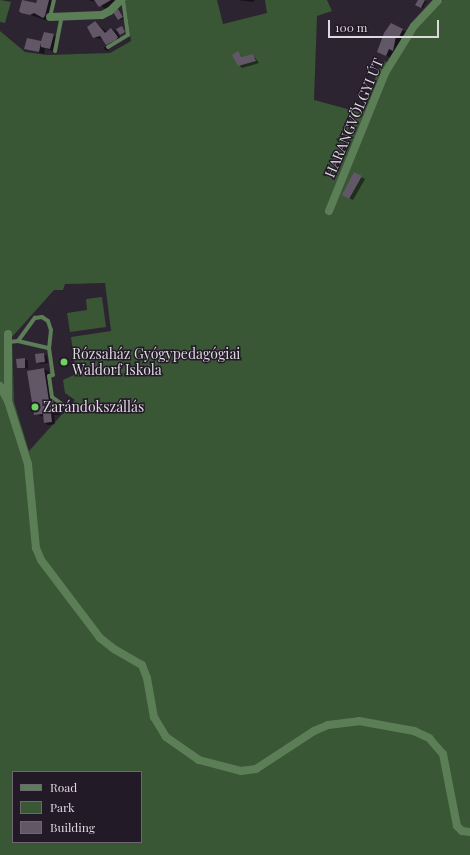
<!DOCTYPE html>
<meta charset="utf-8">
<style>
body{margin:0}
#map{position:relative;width:470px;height:855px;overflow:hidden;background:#2d2431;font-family:"Playfair Display",serif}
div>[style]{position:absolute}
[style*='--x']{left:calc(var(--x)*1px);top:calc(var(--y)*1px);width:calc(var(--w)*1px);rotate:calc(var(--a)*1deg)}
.green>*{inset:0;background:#395635}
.shadow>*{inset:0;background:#0007}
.building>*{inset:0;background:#625767}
.service>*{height:4px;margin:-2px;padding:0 2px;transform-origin:2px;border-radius:2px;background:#5c7e57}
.minor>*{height:8px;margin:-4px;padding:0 4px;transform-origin:4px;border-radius:4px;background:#5c7e57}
.dots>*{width:11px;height:11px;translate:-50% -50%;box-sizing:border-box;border:2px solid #231a27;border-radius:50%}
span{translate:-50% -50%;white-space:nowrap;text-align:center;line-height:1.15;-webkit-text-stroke:3px #231a27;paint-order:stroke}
.street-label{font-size:14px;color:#ded8e1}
.poi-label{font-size:14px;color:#ded8e1}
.left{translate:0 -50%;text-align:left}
.legend{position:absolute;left:12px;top:771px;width:130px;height:72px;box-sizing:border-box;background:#231a27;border:1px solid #6e6671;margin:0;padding:5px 7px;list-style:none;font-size:12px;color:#ded8e1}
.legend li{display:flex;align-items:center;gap:8px;height:20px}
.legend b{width:20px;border:1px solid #6e6671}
.scale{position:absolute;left:328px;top:20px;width:111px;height:18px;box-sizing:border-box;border:2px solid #ded8e1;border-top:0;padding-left:5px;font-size:12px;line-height:14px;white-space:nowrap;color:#ded8e1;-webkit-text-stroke:3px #231a27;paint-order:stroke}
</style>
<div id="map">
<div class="green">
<i style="clip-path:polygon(0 0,11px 2px,5px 23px,0 22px)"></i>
<i style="clip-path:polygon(evenodd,125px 0,217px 0,223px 24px,267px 13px,265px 0,327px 0,332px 11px,317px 16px,314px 100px,362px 113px,382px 61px,394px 63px,419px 26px,443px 0,470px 0,470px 855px,0 855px,0 31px,25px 52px,47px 55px,110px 53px,131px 41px,125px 0,105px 283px,111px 331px,71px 337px,76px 374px,63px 380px,65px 393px,75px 400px,29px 451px,14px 402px,12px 337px,54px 290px,63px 290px,65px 284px,105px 283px,125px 0,13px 772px,141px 772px,141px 842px,13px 842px,13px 772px)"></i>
<i style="clip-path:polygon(102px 297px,106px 327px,70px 332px,67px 313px,87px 310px,86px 299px)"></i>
</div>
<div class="shadow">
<i style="clip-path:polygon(38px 0,54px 0,48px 21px,25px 13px)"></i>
<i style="clip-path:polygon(88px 0,115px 0,116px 1px,105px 9px,97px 2px)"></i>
<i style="clip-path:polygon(237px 0,255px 0,253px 2px)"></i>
<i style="clip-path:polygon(419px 0,426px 1px,423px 8px,417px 5px)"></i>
<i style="clip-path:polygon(118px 10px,124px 18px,120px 20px,115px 13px)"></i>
<i style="clip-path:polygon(95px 22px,107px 32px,112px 29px,117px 32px,122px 40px,112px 47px,103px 40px,94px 37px)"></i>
<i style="clip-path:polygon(392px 24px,408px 33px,405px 40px,401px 38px,398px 53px,392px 58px,384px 55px)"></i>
<i style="clip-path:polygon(53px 35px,59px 39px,55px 52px,45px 48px,44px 54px,25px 48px)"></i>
<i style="clip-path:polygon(104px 47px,107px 47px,109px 51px,105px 50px)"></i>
<i style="clip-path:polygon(238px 52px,244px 58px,253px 55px,259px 63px,242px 68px,239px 65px)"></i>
<i style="clip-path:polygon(355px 174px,365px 179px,353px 200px,343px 195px)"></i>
<i style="clip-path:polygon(43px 354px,47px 356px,48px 363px,40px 364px,37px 362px)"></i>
<i style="clip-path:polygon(25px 359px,28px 361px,28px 369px,18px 367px)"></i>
<i style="clip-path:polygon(44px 369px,49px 372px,54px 402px,58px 404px,60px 415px,54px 415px,55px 424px,48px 425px,45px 423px,44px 417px,35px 414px)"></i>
</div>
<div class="building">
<i style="clip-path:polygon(22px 0,36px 3px,37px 0,49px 0,45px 16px,43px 18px,34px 13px,30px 15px,21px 13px,19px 11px)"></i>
<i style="clip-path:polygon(94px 0,111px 0,99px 7px)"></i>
<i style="clip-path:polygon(418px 0,425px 0,421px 8px,415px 5px)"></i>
<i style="clip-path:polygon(118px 9px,123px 17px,118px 20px,113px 12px)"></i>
<i style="clip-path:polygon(95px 21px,105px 33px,111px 28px,118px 37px,116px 40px,106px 45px,100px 36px,93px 38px,87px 27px)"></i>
<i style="clip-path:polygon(391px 23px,403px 29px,399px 37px,396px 36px,393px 51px,389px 49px,386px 56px,377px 52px,384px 33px)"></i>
<i style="clip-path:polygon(122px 26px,125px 32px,120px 35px,116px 29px)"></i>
<i style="clip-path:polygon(44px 32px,54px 34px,50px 49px,41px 47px,41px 43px,39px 52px,24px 49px,27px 38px,41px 41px)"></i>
<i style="clip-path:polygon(238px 51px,242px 57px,253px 54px,256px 61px,238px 66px,232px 55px)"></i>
<i style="clip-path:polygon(354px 172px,362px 176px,349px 199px,342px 195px)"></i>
<i style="clip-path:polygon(44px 353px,45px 362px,36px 363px,35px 354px)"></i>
<i style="clip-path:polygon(25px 358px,25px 368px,17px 368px,16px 359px)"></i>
<i style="clip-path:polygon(44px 368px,49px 401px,53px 400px,55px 412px,51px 413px,52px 422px,44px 423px,43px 414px,34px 415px,27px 371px)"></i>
</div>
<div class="service">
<i style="--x:50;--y:17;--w:17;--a:-77"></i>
<i style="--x:108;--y:47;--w:23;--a:-31"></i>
<i style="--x:128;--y:35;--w:35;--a:-98"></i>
<i style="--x:55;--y:51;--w:36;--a:-79"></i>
<i style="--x:18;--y:341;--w:29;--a:-54"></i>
<i style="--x:35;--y:318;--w:7;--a:-8"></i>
<i style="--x:42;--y:317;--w:7;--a:34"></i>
<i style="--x:48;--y:321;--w:9;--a:72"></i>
<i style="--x:51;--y:330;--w:18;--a:96"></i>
<i style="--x:9;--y:342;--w:9;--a:-6"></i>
<i style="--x:18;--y:341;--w:32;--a:13"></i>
<i style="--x:49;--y:348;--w:27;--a:82"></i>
<i style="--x:53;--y:375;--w:4;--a:166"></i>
<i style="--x:49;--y:376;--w:21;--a:82"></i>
<i style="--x:52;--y:397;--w:17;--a:36"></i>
</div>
<div class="minor">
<i style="--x:50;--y:17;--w:52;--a:-2.2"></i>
<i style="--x:102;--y:15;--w:9;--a:-27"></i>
<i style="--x:110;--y:11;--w:16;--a:-45"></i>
<i style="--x:329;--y:211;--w:149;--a:-67.9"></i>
<i style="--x:385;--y:73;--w:55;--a:-58.3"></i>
<i style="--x:414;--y:26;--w:35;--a:-47"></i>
<i style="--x:8;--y:334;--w:65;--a:90"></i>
<i style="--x:0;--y:386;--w:17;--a:62"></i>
<i style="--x:8;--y:401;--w:66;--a:72.4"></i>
<i style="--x:28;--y:464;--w:84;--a:84.6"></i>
<i style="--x:36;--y:548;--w:13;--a:67"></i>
<i style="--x:41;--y:560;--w:98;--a:52.9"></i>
<i style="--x:100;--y:638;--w:18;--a:38"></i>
<i style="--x:114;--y:649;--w:32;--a:30"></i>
<i style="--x:142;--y:665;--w:14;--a:69"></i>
<i style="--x:147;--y:678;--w:40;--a:80"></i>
<i style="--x:154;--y:717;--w:23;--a:59"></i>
<i style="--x:166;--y:737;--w:40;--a:34.9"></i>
<i style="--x:199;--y:760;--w:43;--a:14.7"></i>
<i style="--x:241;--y:771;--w:15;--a:-8"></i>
<i style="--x:256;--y:769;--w:69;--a:-33.2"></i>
<i style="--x:314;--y:731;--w:15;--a:-23"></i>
<i style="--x:328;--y:725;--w:31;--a:-7"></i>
<i style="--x:359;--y:721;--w:56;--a:10.3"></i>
<i style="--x:414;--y:731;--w:17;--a:25"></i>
<i style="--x:429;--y:738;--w:21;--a:49"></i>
<i style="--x:443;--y:754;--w:73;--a:79"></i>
<i style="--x:457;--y:826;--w:7;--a:45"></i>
<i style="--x:462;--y:831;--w:8;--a:7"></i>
</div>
<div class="dots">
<i style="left:64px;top:362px;background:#6ed361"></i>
<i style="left:35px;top:407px;background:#6ed361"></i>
</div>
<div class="street-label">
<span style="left:354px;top:118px;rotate:-67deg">HARANGVÖLGYI ÚT</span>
</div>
<div class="poi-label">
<span class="left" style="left:72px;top:362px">Rózsaház Gyógypedagógiai<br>Waldorf Iskola</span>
<span class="left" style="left:43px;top:407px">Zarándokszállás</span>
</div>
<ul class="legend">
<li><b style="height:5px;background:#5c7e57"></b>Road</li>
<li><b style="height:11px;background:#395635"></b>Park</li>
<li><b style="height:11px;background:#625767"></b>Building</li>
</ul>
<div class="scale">100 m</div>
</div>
